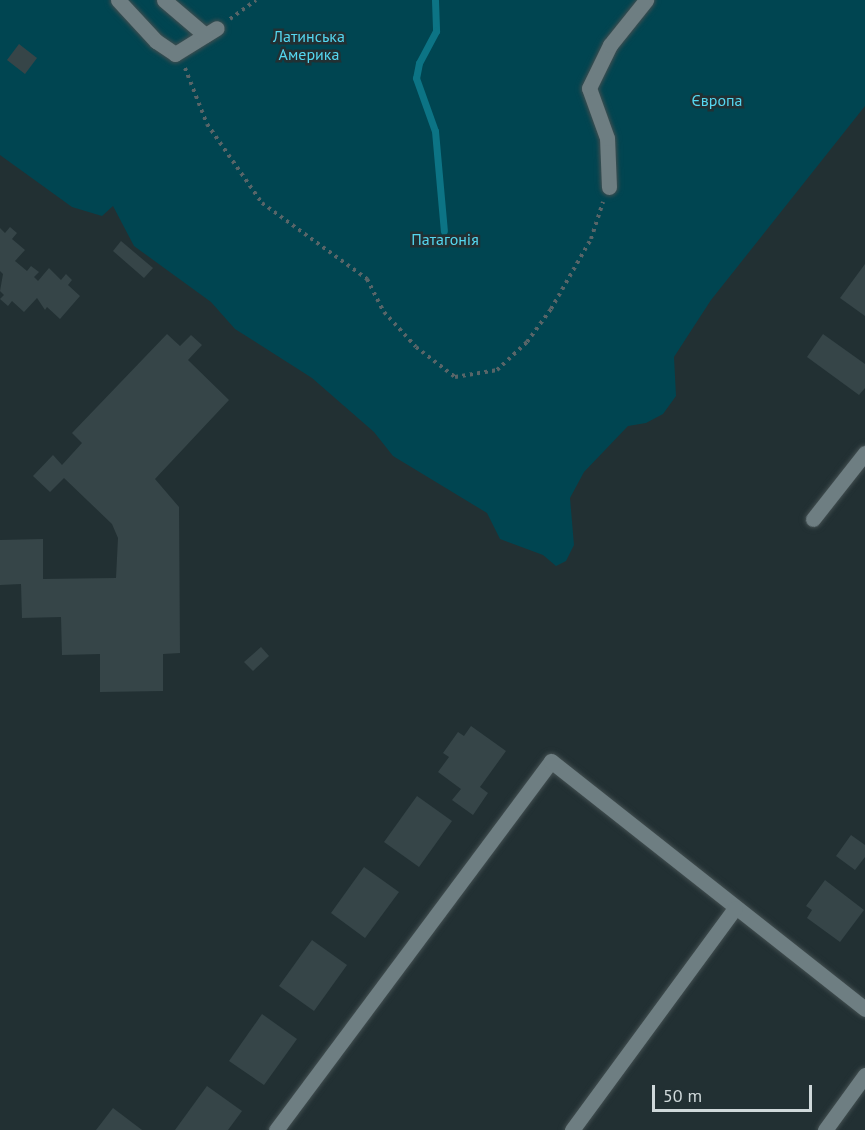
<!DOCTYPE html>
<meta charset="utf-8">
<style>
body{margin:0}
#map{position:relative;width:865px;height:1130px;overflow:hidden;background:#223033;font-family:"PT Sans",sans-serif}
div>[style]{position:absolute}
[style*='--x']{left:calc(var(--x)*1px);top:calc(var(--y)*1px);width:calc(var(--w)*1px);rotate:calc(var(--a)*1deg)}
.green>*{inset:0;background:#004551}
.stream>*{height:7px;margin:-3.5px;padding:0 3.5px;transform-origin:3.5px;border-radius:3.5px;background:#0c7485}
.building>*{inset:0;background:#364548}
.path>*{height:4px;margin-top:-2px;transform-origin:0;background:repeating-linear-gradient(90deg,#586568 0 3px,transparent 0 7.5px)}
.roads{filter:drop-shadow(0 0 2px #424e50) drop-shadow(0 0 2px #424e50)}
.minor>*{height:15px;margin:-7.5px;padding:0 7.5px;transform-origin:7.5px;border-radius:7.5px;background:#6e7e82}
span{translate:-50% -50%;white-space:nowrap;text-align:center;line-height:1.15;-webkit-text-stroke:5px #223033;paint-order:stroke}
.park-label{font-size:16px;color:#55d7f0}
.scale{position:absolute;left:652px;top:1085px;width:160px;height:27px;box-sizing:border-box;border:3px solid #cfd8da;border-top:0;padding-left:8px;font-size:18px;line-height:21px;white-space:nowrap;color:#cfd8da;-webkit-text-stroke:4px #223033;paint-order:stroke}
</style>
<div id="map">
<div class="green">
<i style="clip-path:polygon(0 0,865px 0,865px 106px,711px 300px,674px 357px,676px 396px,663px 414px,646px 423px,628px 426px,584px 472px,570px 498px,574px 545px,566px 561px,556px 566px,543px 555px,500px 539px,487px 513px,393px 456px,374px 432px,312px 378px,235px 329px,211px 302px,134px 246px,113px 206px,102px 216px,72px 207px,0 155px)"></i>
</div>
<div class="stream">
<i style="--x:435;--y:0;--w:31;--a:88"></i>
<i style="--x:436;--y:31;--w:36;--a:118"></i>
<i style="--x:419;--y:63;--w:15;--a:101"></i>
<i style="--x:416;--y:78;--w:56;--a:70.3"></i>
<i style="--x:435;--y:131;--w:100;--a:84.9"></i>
</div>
<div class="building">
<i style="clip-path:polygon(19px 44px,37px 58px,25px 74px,7px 60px)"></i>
<i style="clip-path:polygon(10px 227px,17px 233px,12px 239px,25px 250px,15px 261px,27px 271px,31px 266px,39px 272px,34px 277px,38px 281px,49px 268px,61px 280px,66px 274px,72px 280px,68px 285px,80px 296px,60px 319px,47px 307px,45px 310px,37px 298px,24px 312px,12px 301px,8px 306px,0 299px,4px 295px,0 291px,3px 274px,0 271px,0 228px,5px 233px)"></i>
<i style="clip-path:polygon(121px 241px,153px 268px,144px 278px,113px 251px)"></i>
<i style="clip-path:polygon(865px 264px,865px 316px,840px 298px)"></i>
<i style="clip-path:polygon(167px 334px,180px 346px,191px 335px,202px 345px,188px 360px,229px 400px,155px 479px,179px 507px,180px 653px,163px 654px,163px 691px,100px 692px,100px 654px,62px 655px,61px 617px,22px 618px,21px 584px,0 585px,0 540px,43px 539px,43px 579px,116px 578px,118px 538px,112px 524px,64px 478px,50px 492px,33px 476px,53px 455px,62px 465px,82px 443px,72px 433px)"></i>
<i style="clip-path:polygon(823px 334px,865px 364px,865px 388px,859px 395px,807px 357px)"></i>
<i style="clip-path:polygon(261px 647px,269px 656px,253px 671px,244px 662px)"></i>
<i style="clip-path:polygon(471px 726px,506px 751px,480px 787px,488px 793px,473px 815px,452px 800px,461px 789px,438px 772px,449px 757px,443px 753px,458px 732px,464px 736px)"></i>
<i style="clip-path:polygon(417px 796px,452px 821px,419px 867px,384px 842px)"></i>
<i style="clip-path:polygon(851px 835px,865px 845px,865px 857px,855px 870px,836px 856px)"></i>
<i style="clip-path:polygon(364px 867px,399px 892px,365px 938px,331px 913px)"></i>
<i style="clip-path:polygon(825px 880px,864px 910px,840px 942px,807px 918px,812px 910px,806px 906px)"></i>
<i style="clip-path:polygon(312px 940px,347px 965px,314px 1011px,279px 986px)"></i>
<i style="clip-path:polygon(262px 1014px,297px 1039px,264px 1085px,229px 1061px)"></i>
<i style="clip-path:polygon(207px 1086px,242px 1111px,228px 1130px,175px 1130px)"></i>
<i style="clip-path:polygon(113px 1108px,142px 1130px,96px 1130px)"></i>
</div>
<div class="path">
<i style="--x:230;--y:19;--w:32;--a:-36"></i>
<i style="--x:185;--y:68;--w:60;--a:68.6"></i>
<i style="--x:207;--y:124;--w:96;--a:55.2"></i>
<i style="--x:262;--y:203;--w:130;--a:35.9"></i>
<i style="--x:367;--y:279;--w:37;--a:63"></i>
<i style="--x:384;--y:312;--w:47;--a:47.6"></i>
<i style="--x:416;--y:347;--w:49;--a:37.6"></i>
<i style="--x:455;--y:377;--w:43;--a:-9.5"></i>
<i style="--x:497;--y:370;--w:41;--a:-43"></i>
<i style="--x:527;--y:342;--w:41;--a:-54"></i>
<i style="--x:551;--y:309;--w:81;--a:-60.3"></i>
<i style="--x:591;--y:239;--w:39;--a:-72"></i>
</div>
<div class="roads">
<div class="minor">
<i style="--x:118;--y:0;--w:56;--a:47.2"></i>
<i style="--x:156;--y:41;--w:23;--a:34"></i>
<i style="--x:175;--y:54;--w:49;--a:-31.8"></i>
<i style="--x:164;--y:0;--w:54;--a:40.5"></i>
<i style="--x:609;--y:187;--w:49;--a:-92.3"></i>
<i style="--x:607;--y:138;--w:53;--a:-109.8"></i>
<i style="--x:589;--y:88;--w:48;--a:-64"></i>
<i style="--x:610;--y:45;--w:58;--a:-51.3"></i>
<i style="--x:813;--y:519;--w:84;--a:-51.8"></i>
<i style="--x:276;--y:1130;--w:460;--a:-53.3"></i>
<i style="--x:551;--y:761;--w:400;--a:38.3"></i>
<i style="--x:572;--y:1130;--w:275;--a:-53.7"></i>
<i style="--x:825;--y:1130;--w:68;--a:-54"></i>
</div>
</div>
<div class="park-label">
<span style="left:309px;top:45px">Латинська<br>Америка</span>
<span style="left:717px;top:100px">Європа</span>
<span style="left:445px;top:239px">Патагонія</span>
</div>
<div class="scale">50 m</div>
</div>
